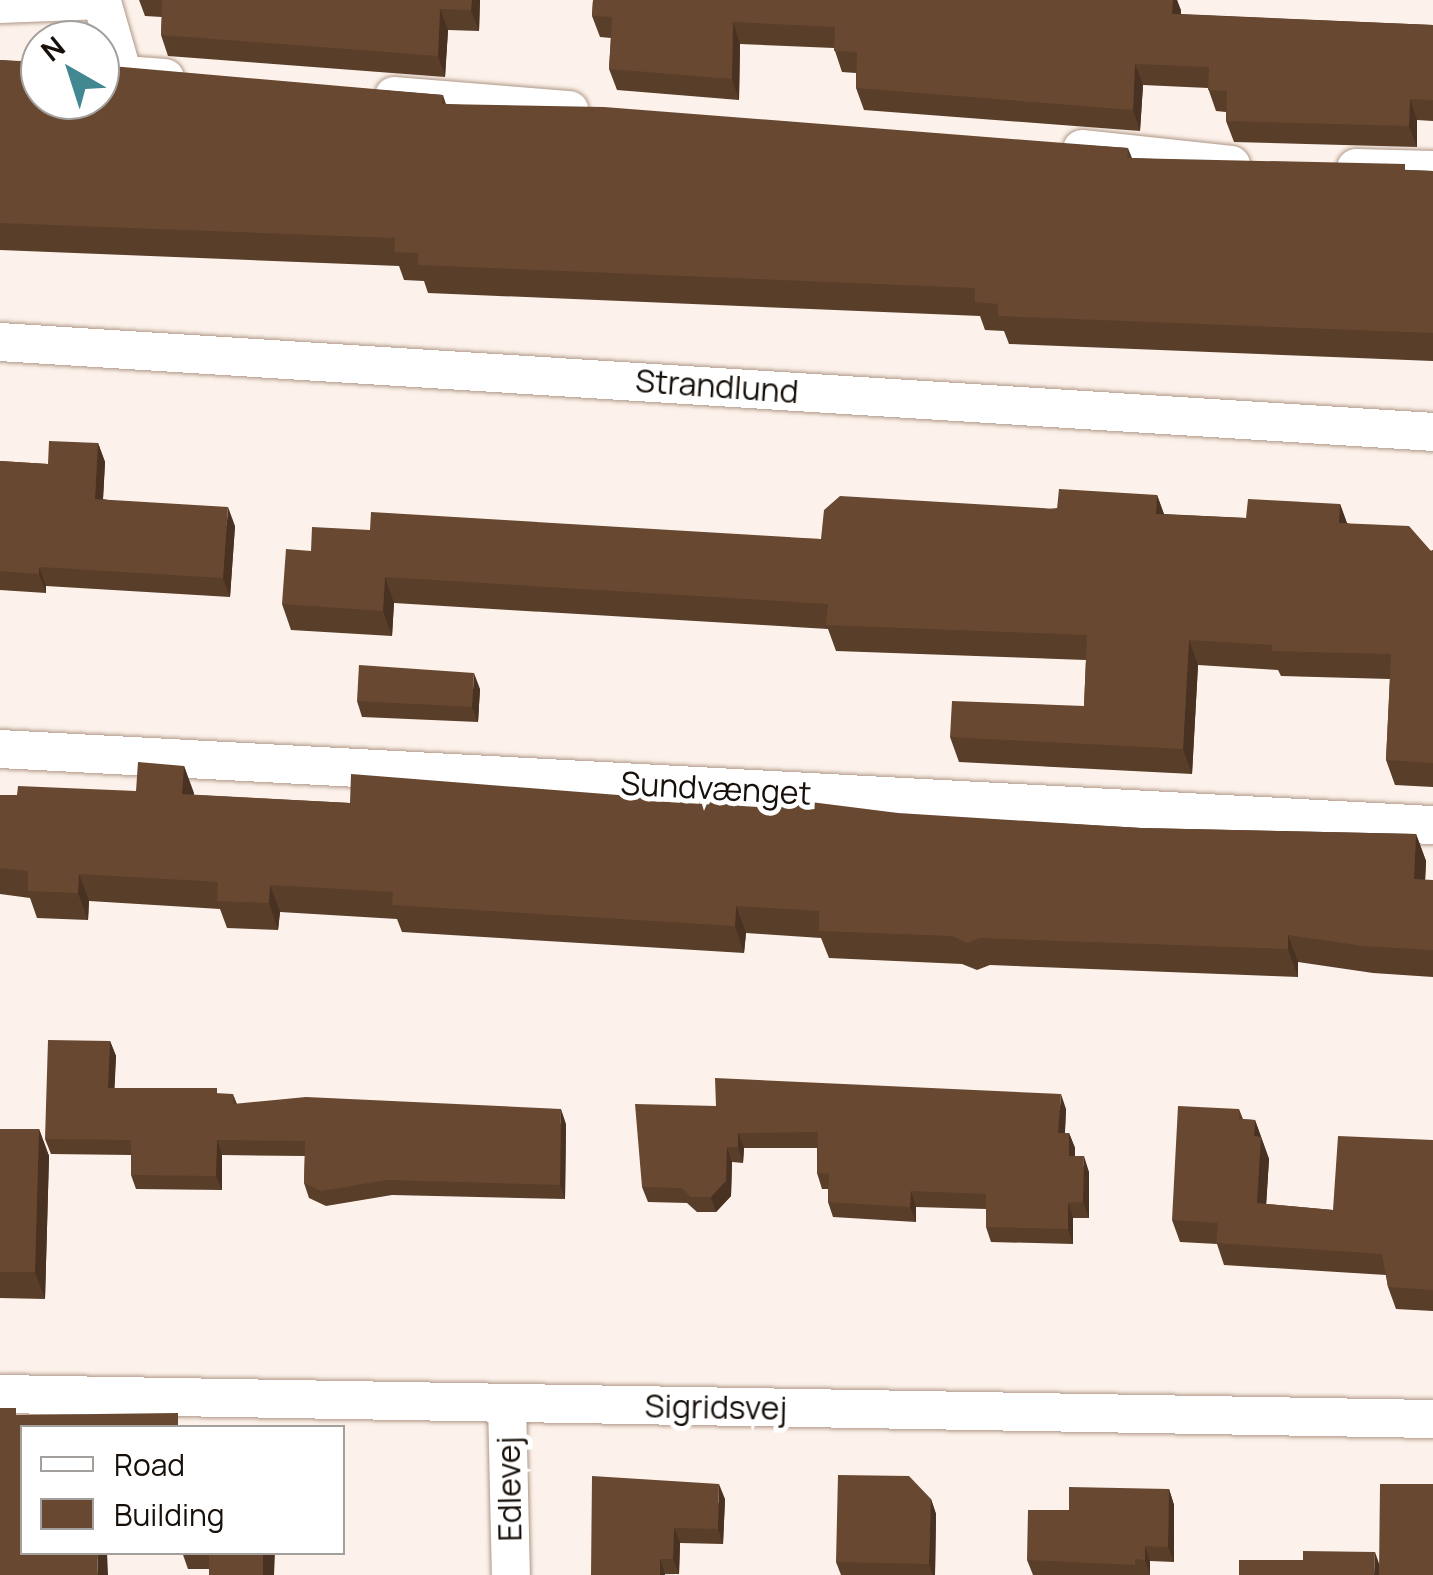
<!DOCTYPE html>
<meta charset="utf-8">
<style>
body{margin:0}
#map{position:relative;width:1433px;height:1575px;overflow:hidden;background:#fdf2eb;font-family:Manrope,sans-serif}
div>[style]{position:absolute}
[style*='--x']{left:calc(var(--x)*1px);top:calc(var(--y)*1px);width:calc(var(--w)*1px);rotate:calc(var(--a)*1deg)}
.roads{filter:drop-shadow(0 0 2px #ae9786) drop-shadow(0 0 2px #ae9786)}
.minor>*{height:38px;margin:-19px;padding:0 19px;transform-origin:19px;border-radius:19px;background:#fff}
.wall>*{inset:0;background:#593e2a}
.shaded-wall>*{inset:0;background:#493222}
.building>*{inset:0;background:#684831}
span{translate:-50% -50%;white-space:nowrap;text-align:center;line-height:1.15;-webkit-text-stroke:10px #fff;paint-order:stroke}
.street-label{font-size:32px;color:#170f09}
.legend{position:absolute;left:20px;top:1425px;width:325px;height:130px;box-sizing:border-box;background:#fff;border:2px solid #a29f9d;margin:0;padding:12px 18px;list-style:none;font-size:30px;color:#170f09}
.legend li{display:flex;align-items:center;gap:20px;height:50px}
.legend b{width:50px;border:2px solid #a29f9d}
.north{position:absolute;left:20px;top:20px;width:100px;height:100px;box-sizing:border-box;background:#fff;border:2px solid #a29f9d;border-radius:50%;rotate:321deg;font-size:28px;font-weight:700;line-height:40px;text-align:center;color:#170f09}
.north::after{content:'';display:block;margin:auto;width:35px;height:45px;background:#418892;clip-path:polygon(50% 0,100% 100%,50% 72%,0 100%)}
</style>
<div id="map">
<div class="roads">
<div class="minor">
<i style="--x:102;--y:2;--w:76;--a:74"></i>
<i style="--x:123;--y:75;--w:42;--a:4.1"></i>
<i style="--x:0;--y:4;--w:102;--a:-2.2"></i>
<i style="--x:394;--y:96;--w:176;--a:4.6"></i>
<i style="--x:1082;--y:149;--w:150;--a:6.1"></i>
<i style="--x:1356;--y:168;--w:77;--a:1.5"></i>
<i style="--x:0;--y:342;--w:1436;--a:3.59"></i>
<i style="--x:0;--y:749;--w:1435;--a:3.04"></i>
<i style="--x:0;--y:1394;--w:1433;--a:1"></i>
<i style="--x:507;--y:1403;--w:172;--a:88.7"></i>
</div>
</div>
<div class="wall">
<i style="clip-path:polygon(139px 0,480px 0,479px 31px,448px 30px,445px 77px,168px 56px,161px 35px,162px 17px,145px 16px)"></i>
<i style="clip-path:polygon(593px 0,1177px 0,1181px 14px,1433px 25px,1433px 121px,1417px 120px,1417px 147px,1234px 142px,1226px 121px,1226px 112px,1216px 111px,1208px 88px,1143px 85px,1140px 131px,864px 110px,856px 88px,856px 73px,842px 72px,834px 48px,740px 44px,739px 100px,617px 90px,609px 69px,611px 38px,600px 37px,592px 16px)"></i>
<i style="clip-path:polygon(0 60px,443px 95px,446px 104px,1128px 148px,1132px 158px,1433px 171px,1433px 361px,1009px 344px,1004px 331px,985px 330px,980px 316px,428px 293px,424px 281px,404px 280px,399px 266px,0 250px)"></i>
<i style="clip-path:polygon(98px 443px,105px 462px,103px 499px,235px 526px,230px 597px,46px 586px,46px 593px,0 590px,0 461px,48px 464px)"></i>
<i style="clip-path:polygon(1157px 495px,1164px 514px,1246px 518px,1340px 504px,1347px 523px,1431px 551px,1433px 550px,1433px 787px,1395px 785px,1386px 760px,1390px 679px,1281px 676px,1278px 670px,1198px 665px,1192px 774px,959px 762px,950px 737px,1084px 706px,1086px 660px,836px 651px,828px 629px,394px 603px,392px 636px,291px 630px,282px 604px,311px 551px,370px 530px,821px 539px)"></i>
<i style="clip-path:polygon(480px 689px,478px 722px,362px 717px,357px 701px)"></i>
<i style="clip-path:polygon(184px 766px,194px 795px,350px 803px,771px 807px,1141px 828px,1416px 834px,1426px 861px,1425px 880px,1433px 880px,1433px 977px,1373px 973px,1298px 962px,1298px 977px,990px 965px,977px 970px,962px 964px,829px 958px,821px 938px,746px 933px,744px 953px,402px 932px,397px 919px,280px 912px,278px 930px,227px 928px,220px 909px,89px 901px,88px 920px,37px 918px,30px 898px,0 894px,0 795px,17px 795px,136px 791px)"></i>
<i style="clip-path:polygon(110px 1041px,116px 1056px,114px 1088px,233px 1094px,237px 1104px,566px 1124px,565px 1199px,392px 1195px,326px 1206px,309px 1198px,304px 1183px,305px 1156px,222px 1155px,222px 1190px,136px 1189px,131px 1175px,131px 1155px,51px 1154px,45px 1139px)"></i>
<i style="clip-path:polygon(716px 1106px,1066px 1109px,1065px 1133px,1069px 1133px,1075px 1148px,1075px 1156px,1089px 1172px,1089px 1218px,1073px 1218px,1073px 1244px,991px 1242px,986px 1227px,986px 1209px,916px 1207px,916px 1222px,833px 1217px,828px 1202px,828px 1189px,822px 1189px,817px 1173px,817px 1148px,744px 1148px,743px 1163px,732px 1162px,731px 1196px,716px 1212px,697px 1212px,687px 1203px,648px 1202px,642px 1187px)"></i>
<i style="clip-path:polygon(1239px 1109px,1243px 1119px,1255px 1120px,1269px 1159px,1266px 1204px,1333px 1210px,1433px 1140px,1433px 1311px,1396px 1309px,1388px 1287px,1386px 1275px,1224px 1265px,1217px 1244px,1180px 1242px,1172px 1220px)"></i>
<i style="clip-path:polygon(0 1129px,39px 1129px,49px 1156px,45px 1299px,0 1298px)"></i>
<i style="clip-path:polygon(1169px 1489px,1174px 1505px,1174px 1562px,1150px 1561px,1150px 1575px,1033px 1575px,1027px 1560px,1069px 1510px)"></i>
<i style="clip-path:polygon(725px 1499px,723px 1544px,680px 1543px,679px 1574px,591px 1575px)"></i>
<i style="clip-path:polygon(931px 1499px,936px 1514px,935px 1575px,841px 1575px,836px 1562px)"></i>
<i style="clip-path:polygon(182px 1552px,275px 1552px,209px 1569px,188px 1569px)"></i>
</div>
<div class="shaded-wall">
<i style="clip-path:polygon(472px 0,480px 0,479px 31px,471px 10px)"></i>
<i style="clip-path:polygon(1173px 0,1177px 0,1181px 10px,1180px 35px,1172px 14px)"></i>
<i style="clip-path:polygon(440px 9px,448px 30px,445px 77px,438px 56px)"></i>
<i style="clip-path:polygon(733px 22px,740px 44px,739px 100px,732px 79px)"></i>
<i style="clip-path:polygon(1135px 64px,1143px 85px,1140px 131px,1133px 110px)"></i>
<i style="clip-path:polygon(1410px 99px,1417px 120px,1417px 147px,1409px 126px)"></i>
<i style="clip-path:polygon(98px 443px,105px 462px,102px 518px,95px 499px)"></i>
<i style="clip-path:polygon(1157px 495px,1166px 520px,1156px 514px)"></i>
<i style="clip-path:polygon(1340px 504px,1349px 529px,1339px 523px)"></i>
<i style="clip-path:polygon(228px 507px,235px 526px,230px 597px,223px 578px)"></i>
<i style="clip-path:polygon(39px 567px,46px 586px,46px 593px,39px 574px)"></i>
<i style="clip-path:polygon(385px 577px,394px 603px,392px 636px,383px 611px)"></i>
<i style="clip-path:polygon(1189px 640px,1198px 665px,1192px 774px,1183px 749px)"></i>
<i style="clip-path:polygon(474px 673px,480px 689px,478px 722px,472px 707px)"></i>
<i style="clip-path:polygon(184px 766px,194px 793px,192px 821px,182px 794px)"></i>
<i style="clip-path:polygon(1416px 834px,1426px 861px,1424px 906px,1414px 879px)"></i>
<i style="clip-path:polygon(79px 874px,89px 901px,88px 920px,78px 893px)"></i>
<i style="clip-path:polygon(270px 885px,280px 912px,278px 930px,269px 903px)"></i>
<i style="clip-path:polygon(736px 906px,746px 933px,744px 953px,735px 926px)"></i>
<i style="clip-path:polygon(1288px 935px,1298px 962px,1298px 977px,1288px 949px)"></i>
<i style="clip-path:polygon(110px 1041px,116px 1056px,114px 1102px,108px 1088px)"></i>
<i style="clip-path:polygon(1061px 1094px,1066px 1109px,1064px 1148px,1058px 1133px)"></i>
<i style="clip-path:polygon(561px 1109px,566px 1124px,565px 1199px,560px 1185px)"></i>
<i style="clip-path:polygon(1255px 1120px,1269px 1159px,1265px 1225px,1257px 1203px,1254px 1136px)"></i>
<i style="clip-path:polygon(39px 1129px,49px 1156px,45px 1299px,35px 1272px)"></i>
<i style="clip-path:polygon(738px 1133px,744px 1148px,743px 1163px,738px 1147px)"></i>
<i style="clip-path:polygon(1069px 1133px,1075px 1148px,1074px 1172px,1069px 1156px)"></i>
<i style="clip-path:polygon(217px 1140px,222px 1155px,222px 1190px,216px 1176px)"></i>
<i style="clip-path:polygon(727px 1147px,732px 1162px,731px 1196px,716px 1212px,711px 1197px)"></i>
<i style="clip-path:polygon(1084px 1156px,1089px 1172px,1089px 1218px,1083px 1202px)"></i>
<i style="clip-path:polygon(911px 1191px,916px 1207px,916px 1222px,910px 1207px)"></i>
<i style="clip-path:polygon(1068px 1203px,1073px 1218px,1073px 1244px,1068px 1229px)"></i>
<i style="clip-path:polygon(719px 1484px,725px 1499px,723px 1544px,718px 1529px)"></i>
<i style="clip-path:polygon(1169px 1489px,1174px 1505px,1174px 1562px,1168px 1547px)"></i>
<i style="clip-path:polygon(931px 1499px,936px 1514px,935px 1575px,933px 1575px,929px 1564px)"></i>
<i style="clip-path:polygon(674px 1528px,680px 1543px,679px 1574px,673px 1559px)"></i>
<i style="clip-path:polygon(1145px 1546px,1150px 1561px,1150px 1575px,1145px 1560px)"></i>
<i style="clip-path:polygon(97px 1552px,107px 1552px,108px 1575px,98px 1575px)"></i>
<i style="clip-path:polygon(263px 1552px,275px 1552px,274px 1575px,263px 1575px)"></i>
<i style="clip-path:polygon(1375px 1552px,1383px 1575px,1374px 1575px)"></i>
<i style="clip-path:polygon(660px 1559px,665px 1574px,665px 1575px,660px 1575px)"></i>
</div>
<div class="building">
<i style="clip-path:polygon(162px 0,472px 0,471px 10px,440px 9px,438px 56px,161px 35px)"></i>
<i style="clip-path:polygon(593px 0,1173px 0,1172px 14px,1433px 25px,1433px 100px,1410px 99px,1409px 126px,1226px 121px,1227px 91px,1208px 90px,1209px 67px,1135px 64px,1133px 110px,856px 88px,857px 52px,834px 51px,835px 27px,733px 22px,732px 79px,609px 69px,612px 17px,592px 16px)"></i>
<i style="clip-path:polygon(0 60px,40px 62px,40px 100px,100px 100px,100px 65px,443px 95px,442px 104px,604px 107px,1128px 148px,1127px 158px,1405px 164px,1405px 170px,1433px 171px,1433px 333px,998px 316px,998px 304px,975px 302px,975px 288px,418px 265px,418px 253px,394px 252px,395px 238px,0 223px)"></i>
<i style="clip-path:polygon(49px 441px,98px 443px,95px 499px,228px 507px,223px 578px,39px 567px,39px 574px,0 571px,0 461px,48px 464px)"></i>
<i style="clip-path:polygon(1059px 489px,1157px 495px,1156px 514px,1246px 518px,1248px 499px,1340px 504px,1339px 523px,1409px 526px,1431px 551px,1433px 550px,1433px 763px,1386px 760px,1391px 654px,1272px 651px,1272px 645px,1189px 640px,1183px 749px,950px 737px,952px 701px,1084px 706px,1087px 635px,826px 625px,828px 604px,385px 577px,383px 611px,282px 604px,286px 549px,311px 551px,312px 527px,370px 530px,371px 512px,821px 539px,824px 510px,840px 496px,1057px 509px)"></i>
<i style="clip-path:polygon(359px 665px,474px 673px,472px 707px,357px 701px)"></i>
<i style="clip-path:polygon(138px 762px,184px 766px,182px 794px,350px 803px,351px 774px,771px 807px,771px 797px,898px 813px,1141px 828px,1416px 834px,1414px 879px,1433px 880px,1433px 950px,1363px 946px,1288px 935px,1288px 949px,980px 938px,967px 943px,952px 936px,819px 931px,819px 911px,736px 906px,735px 926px,392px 905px,393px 892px,270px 885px,269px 903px,217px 901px,218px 882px,79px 874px,78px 893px,28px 891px,28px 871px,0 868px,0 795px,17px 795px,18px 786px,136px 791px)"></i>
<i style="clip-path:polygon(48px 1040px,110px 1041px,108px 1088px,217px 1088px,217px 1094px,233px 1094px,233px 1104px,306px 1097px,561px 1109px,560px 1185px,387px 1180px,321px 1191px,304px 1183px,305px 1141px,217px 1140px,216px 1176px,131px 1175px,131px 1140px,45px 1139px)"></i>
<i style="clip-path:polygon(715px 1078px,1061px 1094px,1058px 1133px,1069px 1133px,1069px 1156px,1084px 1156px,1083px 1202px,1068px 1203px,1068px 1229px,986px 1227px,986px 1194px,911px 1191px,910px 1207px,828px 1202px,829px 1174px,817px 1173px,818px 1132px,738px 1133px,738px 1147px,727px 1147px,726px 1181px,711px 1197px,691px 1197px,682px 1188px,642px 1187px,635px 1104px,716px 1106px)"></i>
<i style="clip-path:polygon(1178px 1106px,1239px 1109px,1239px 1119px,1255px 1120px,1254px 1136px,1261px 1137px,1257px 1203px,1333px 1210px,1338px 1136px,1433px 1140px,1433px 1290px,1388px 1287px,1382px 1254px,1216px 1243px,1218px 1223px,1172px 1220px)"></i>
<i style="clip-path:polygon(0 1129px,39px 1129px,35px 1272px,0 1272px)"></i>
<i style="clip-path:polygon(0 1408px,16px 1408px,16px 1415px,178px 1413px,178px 1428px,22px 1428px,22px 1552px,97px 1552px,98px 1575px,0 1575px)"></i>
<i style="clip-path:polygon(838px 1475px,909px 1476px,931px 1499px,929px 1564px,836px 1562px)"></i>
<i style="clip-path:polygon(592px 1476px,719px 1484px,718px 1529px,674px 1528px,673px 1559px,660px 1559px,660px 1575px,591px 1575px)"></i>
<i style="clip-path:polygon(1380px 1484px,1433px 1484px,1433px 1575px,1379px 1575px)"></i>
<i style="clip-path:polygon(1069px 1487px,1169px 1489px,1168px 1547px,1145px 1546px,1145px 1560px,1135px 1559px,1135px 1565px,1027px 1560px,1028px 1510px,1069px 1510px)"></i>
<i style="clip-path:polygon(1303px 1551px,1375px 1552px,1374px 1575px,1239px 1575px,1239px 1560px,1303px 1560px)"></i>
<i style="clip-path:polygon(209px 1552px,263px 1552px,263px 1575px,209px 1575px)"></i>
</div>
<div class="street-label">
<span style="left:717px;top:386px;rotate:4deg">Strandlund</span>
<span style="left:716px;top:788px;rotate:3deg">Sundvænget</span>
<span style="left:716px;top:1407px;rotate:1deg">Sigridsvej</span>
<span style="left:509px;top:1489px;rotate:-91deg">Edlevej</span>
</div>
<ul class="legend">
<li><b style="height:12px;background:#fff"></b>Road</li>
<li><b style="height:28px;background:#684831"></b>Building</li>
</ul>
<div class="north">N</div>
</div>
